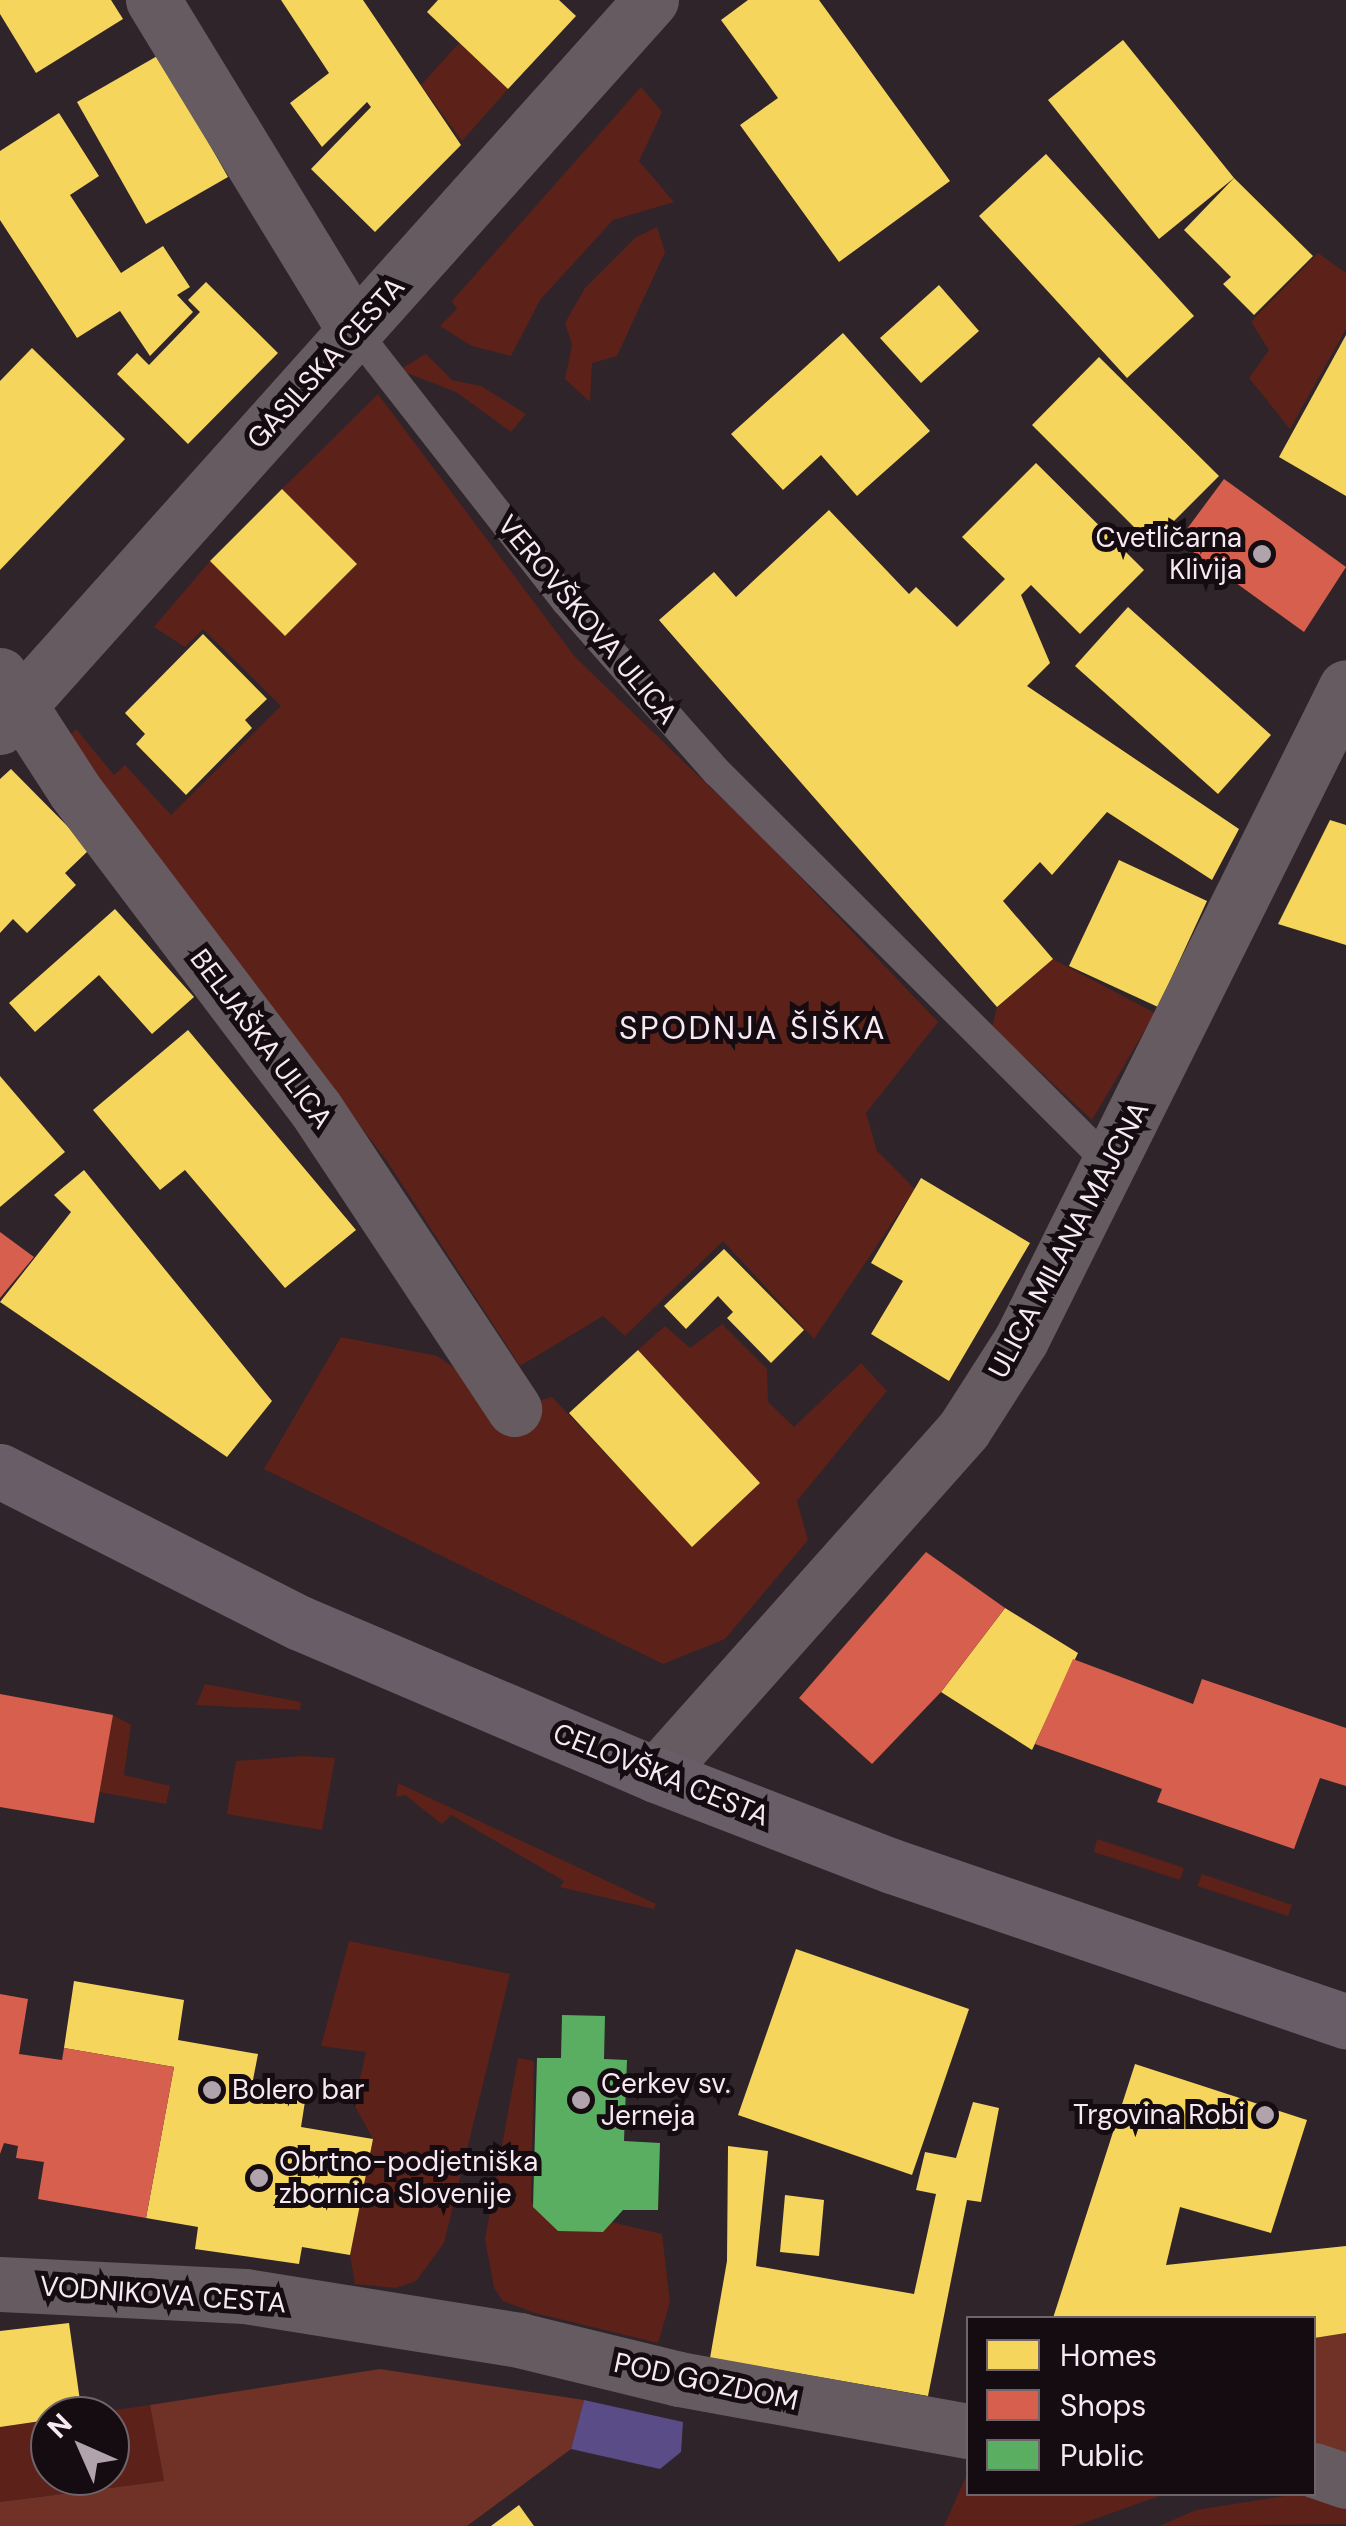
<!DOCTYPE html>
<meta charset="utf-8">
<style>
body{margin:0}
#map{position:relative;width:1346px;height:2526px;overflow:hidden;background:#2f242a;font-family:"DM Sans",sans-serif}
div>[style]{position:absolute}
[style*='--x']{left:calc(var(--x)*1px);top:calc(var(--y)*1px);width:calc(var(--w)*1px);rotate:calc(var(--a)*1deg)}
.green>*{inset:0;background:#5c2119}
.forest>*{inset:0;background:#703127}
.water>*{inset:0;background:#5a4c87}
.homes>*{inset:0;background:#f6d55c}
.shops>*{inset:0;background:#d6604d}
.public>*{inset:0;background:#5aae61}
.service>*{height:30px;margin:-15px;padding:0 15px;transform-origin:15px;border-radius:15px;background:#655b60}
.minor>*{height:55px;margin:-27.5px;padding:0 27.5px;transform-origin:27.5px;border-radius:27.5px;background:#655b60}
.primary>*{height:55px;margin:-27.5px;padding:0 27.5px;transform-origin:27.5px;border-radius:27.5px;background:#695e67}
.dots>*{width:28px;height:28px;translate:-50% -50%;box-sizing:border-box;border:5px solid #150c11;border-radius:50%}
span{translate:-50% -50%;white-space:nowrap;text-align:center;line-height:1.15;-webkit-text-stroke:10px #150c11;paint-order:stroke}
.street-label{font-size:28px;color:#f7e8f1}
.poi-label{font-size:28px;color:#f7e8f1}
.right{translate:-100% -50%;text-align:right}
.left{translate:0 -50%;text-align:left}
.quarter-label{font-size:32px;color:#f7e8f1;letter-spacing:2.5px}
.legend{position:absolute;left:966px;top:2316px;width:350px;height:180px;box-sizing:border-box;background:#150c11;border:2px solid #6f646b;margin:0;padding:12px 18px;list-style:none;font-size:30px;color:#f7e8f1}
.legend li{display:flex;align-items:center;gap:20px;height:50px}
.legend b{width:50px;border:2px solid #6f646b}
.north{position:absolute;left:30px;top:2396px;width:100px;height:100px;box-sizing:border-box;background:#150c11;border:2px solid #6f646b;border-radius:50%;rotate:315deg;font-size:28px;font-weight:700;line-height:40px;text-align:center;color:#f7e8f1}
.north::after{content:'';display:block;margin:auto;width:35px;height:45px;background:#b1a3ab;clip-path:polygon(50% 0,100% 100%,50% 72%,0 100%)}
</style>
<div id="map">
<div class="green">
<i style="clip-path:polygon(459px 43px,508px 89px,462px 141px,421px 85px)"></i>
<i style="clip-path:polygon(641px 87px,662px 112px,639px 161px,674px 202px,613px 220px,540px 300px,511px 356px,472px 346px,440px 326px,457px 309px,452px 301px)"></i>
<i style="clip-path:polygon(657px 227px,665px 252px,617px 356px,592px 363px,590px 402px,565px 379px,572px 345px,565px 323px,585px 288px,635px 238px)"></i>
<i style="clip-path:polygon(1318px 253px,1346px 273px,1346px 329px,1290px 429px,1249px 378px,1269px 350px,1251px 322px)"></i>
<i style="clip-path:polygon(426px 354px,452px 380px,481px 386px,526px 414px,511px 432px,456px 392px,399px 370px)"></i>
<i style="clip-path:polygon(378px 394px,575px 657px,765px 840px,938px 1022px,866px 1113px,877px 1151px,915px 1189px,814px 1339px,723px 1241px,625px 1336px,603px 1316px,520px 1366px,387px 1161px,65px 741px,76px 729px,114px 775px,125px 765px,171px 815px,281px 706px,203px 629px,185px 647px,154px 627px,210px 561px,285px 636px,357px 564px,282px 489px)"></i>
<i style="clip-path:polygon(1053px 959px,1155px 1013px,1092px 1120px,992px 1027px,997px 1007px)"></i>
<i style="clip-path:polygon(722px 1324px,767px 1369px,768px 1402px,794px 1427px,861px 1363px,887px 1391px,797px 1501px,808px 1540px,725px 1639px,663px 1664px,264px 1469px,341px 1337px,437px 1356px,514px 1408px,552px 1397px,693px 1546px,760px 1483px,638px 1350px,665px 1326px,690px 1348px)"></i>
<i style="clip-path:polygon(205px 1684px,301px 1702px,300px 1710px,196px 1705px)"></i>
<i style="clip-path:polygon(113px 1715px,131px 1725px,124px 1775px,170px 1786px,166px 1804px,99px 1792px)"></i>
<i style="clip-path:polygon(303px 1756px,335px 1758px,322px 1830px,227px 1814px,236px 1761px)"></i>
<i style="clip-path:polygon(398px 1783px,656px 1904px,654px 1909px,560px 1887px,564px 1881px,451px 1815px,442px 1824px,405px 1795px,396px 1797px)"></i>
<i style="clip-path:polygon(1097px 1839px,1184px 1868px,1180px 1880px,1094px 1852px)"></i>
<i style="clip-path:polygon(1202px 1874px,1292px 1905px,1288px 1916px,1197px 1886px)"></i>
<i style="clip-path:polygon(349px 1941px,510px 1974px,444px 2243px,416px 2281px,396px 2288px,355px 2284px,350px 2255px,373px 2139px,354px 2104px,366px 2052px,321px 2046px)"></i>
<i style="clip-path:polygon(518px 2058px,534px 2061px,531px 2203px,662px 2234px,670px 2302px,658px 2343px,535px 2313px,503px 2301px,494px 2288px,485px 2239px)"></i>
<i style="clip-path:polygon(150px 2405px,164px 2481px,0 2502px,0 2427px,50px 2420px,50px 2476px,110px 2476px,110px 2416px,73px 2416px)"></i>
<i style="clip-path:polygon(968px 2472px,968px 2494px,1165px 2494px,1075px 2526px,944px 2526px)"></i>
<i style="clip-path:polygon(1297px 2494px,1346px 2506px,1346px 2524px,1159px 2526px,1196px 2510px)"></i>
</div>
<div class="forest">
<i style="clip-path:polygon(1346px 2333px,1346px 2462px,1314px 2451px,1314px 2338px)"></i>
<i style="clip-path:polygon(380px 2369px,584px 2400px,571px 2449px,467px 2526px,0 2526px,0 2502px,164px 2481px,150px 2405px)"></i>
</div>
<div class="water">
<i style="clip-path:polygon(584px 2400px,683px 2422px,681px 2452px,660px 2469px,571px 2449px)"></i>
</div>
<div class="homes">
<i style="clip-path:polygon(0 0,111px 0,123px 19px,36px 73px,0 14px)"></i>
<i style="clip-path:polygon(281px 0,363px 0,461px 145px,375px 232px,311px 169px,371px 107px,367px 102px,322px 147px,290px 103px,329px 73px)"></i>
<i style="clip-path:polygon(438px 0,559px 0,576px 16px,508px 89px,427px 12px)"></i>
<i style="clip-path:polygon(748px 0,819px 0,950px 181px,839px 262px,740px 125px,778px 98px,721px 20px)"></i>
<i style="clip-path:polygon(1123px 40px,1234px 178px,1159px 239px,1048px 100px)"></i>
<i style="clip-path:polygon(159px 55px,228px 177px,146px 224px,77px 102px)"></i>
<i style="clip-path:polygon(59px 113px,99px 176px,70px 195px,121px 273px,163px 246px,190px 287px,177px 295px,193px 312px,150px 356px,120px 311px,77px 338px,0 220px,0 151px)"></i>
<i style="clip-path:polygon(1046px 154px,1194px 316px,1127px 378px,979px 216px)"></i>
<i style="clip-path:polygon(1234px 178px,1313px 256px,1254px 315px,1223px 284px,1231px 277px,1184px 230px)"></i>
<i style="clip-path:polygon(206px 282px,278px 353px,188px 444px,117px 374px,137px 353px,149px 365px,200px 312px,188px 300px)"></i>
<i style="clip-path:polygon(939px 285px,979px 331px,921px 383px,880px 338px)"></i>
<i style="clip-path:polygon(843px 333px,930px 431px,857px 496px,821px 455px,783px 490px,731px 434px)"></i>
<i style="clip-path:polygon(1346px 335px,1346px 496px,1279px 457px)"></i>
<i style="clip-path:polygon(32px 348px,125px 439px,0 570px,0 381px)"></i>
<i style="clip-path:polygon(1099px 357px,1219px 476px,1151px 544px,1032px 425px)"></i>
<i style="clip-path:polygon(1036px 463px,1144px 570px,1080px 634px,1031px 585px,1021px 595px,1050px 663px,1027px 686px,1239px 829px,1212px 880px,1107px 812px,1052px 875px,1040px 862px,1003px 901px,1053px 959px,997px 1007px,659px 620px,714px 572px,736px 597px,829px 510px,909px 594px,916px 587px,957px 627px,1005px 579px,962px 537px)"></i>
<i style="clip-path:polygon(282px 489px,357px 564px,285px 636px,210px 561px)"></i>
<i style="clip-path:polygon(1128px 607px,1271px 735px,1218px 794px,1075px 666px)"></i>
<i style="clip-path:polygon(203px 634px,267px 699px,245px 720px,252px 728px,186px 795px,136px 744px,145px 734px,125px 713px)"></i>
<i style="clip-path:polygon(11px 769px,90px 849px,65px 873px,76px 885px,27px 933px,13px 919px,0 933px,0 779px)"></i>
<i style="clip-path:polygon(1330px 820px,1346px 825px,1346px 945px,1278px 924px)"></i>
<i style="clip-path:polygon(1119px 860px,1207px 901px,1158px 1007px,1069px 966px)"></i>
<i style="clip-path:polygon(115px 909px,194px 997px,152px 1034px,99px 975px,35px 1032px,9px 1003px)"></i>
<i style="clip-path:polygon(188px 1030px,356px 1230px,285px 1288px,185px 1170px,160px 1190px,93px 1110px)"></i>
<i style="clip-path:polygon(0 1076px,65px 1152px,0 1207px)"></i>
<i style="clip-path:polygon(84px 1170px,272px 1401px,227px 1457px,0 1302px,71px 1212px,54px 1195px)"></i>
<i style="clip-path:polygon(921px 1178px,1030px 1243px,949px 1381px,871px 1334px,903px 1281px,871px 1263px)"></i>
<i style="clip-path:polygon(724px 1249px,804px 1330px,771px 1363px,727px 1318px,733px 1312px,718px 1296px,686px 1329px,664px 1306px)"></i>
<i style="clip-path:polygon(638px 1350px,760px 1483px,692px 1547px,569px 1413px)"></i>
<i style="clip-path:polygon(1005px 1608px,1078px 1653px,1032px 1750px,941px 1692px)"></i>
<i style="clip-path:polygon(796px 1949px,969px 2009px,912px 2175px,738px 2115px)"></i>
<i style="clip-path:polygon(74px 1981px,184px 2000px,178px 2040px,258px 2054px,252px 2085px,306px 2095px,301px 2127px,373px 2139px,350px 2255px,302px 2247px,299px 2264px,195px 2249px,198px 2227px,146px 2218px,174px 2067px,64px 2048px)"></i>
<i style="clip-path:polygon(1135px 2064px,1307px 2120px,1271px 2233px,1180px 2207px,1166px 2265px,1346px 2246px,1346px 2333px,1314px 2338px,1314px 2318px,1053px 2318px)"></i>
<i style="clip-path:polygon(973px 2102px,999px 2108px,981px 2202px,967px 2200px,928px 2396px,710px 2358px,727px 2261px,728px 2146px,768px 2151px,756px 2266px,914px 2294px,936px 2194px,916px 2190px,925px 2152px,956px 2158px)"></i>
<i style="clip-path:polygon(785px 2195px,824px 2200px,819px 2256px,780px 2252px)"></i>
<i style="clip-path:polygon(69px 2323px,82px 2415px,0 2427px,0 2331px)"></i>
<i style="clip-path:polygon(519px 2505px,534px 2526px,491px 2526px)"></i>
</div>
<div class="shops">
<i style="clip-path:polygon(1224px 479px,1346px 567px,1304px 632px,1178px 541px)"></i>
<i style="clip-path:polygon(0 1232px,34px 1257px,0 1298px)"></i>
<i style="clip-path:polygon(926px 1552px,1005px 1608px,941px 1692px,872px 1764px,799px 1698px)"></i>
<i style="clip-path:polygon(1073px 1659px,1193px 1704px,1202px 1679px,1346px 1728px,1346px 1786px,1320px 1778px,1294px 1849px,1157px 1802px,1162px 1789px,1035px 1744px)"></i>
<i style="clip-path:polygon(0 1694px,113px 1715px,94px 1823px,0 1807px)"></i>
<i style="clip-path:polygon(0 1994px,28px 1999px,19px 2054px,62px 2060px,64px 2048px,174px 2067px,146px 2218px,38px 2199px,44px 2162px,16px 2158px,18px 2146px,4px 2143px,0 2154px)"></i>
</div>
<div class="public">
<i style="clip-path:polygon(562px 2015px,605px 2016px,604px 2059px,627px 2060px,624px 2141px,660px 2143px,658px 2210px,623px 2210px,603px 2232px,558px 2231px,533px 2207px,537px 2058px,561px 2058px)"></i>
</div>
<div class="service">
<i style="--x:355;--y:331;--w:343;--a:52"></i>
<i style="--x:566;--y:601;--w:228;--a:48.6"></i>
<i style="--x:717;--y:772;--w:558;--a:44.93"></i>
</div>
<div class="minor">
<i style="--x:153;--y:0;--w:388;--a:58.6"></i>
<i style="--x:0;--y:675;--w:138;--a:57.1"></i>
<i style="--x:75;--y:791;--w:398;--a:52.9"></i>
<i style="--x:315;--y:1108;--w:361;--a:56.5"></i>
<i style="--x:0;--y:727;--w:976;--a:-48.16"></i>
<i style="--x:656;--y:1775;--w:463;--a:-48.3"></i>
<i style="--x:964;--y:1429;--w:106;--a:-57.4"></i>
<i style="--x:1021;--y:1340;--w:729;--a:-63.54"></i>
<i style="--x:0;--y:2284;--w:245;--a:2.8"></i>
<i style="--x:245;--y:2296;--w:278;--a:9.1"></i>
<i style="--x:519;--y:2340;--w:165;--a:13.7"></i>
<i style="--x:679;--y:2379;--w:294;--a:10.2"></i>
<i style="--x:1314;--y:2470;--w:34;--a:19"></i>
</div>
<div class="primary">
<i style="--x:0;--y:1471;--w:336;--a:26.9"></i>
<i style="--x:300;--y:1623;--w:387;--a:23.1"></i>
<i style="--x:656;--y:1775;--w:253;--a:21.1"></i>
<i style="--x:892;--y:1866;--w:480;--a:18.9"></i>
</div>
<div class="dots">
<i style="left:1262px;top:554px;background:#b1a3ab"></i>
<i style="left:212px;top:2090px;background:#b1a3ab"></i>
<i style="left:581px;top:2100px;background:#b1a3ab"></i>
<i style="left:1265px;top:2115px;background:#b1a3ab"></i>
<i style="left:259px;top:2178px;background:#b1a3ab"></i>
</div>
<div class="street-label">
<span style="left:326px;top:363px;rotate:-48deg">GASILSKA CESTA</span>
<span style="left:587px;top:620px;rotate:50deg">VEROVŠKOVA ULICA</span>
<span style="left:261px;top:1039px;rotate:53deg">BELJAŠKA ULICA</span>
<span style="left:1069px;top:1240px;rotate:-62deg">ULICA MILANA MAJCNA</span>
<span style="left:661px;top:1775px;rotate:22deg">CELOVŠKA CESTA</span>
<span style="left:163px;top:2295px;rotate:4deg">VODNIKOVA CESTA</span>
<span style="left:706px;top:2382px;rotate:12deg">POD GOZDOM</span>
</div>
<div class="poi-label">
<span class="right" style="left:1242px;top:554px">Cvetličarna<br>Klivija</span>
<span class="left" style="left:601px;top:2100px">Cerkev sv.<br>Jerneja</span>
<span class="left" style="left:232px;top:2090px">Bolero bar</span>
<span class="right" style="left:1245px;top:2115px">Trgovina Robi</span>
<span class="left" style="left:279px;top:2178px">Obrtno-podjetniška<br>zbornica Slovenije</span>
</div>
<div class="quarter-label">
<span style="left:753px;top:1028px">SPODNJA ŠIŠKA</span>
</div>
<ul class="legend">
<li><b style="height:28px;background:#f6d55c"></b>Homes</li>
<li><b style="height:28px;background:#d6604d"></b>Shops</li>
<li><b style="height:28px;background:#5aae61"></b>Public</li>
</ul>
<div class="north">N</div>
</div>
